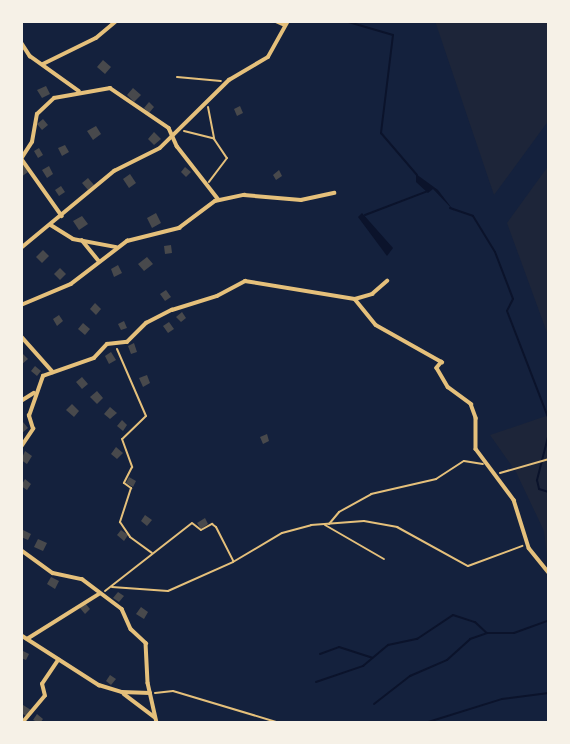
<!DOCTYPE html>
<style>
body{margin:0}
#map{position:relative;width:570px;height:744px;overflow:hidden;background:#14213d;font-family:Poppins,sans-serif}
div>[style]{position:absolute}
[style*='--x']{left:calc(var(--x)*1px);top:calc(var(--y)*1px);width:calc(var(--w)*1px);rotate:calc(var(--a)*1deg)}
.green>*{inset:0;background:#1d2539}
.water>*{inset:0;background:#0b132b}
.stream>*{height:2px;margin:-1px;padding:0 1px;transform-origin:1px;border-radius:1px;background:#0b132b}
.building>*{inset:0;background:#48494c}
.path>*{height:2px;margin:-1px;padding:0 1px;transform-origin:1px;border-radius:1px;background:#e5c07b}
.minor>*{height:3.5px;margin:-1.75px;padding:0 1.75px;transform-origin:1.75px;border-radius:1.75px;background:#e5c07b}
span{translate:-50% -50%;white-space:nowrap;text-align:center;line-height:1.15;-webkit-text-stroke:7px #f6f1e7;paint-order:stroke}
.frame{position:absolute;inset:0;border:23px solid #f6f1e7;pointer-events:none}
</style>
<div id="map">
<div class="green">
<i style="clip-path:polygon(435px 21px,549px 21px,549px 120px,494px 195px)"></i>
<i style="clip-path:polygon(549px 165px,549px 338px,507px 223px)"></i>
<i style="clip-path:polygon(549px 415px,549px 573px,544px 531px,516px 472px,490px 435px)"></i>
</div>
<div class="water">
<i style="clip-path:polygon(416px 174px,438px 190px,454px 211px,433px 189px,428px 193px,416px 182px)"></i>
<i style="clip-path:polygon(362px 213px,393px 248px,387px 256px,358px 217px)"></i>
</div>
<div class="stream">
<i style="--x:345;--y:21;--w:50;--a:16.3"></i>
<i style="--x:393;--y:35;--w:99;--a:97"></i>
<i style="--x:381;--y:133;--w:55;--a:49.4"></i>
<i style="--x:450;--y:208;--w:24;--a:19"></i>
<i style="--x:473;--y:216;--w:42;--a:58.6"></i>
<i style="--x:495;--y:252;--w:50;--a:69"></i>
<i style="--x:513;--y:299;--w:13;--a:117"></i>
<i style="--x:507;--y:311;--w:117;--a:68.9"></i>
<i style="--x:365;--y:215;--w:67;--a:-20.9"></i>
<i style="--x:549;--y:433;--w:49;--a:104.3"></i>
<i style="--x:537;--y:480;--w:9;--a:77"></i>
<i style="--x:539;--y:489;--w:10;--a:17"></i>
<i style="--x:320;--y:654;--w:20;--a:-20"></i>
<i style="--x:339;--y:647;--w:35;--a:18"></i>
<i style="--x:316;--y:682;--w:50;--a:-18.8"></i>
<i style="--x:363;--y:666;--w:33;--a:-40"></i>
<i style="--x:388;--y:645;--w:30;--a:-12"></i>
<i style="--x:417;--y:639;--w:43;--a:-33.7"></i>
<i style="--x:453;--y:615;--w:23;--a:18"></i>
<i style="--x:475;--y:622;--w:16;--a:43"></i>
<i style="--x:487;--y:633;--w:27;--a:0"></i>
<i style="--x:514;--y:633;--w:37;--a:-20"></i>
<i style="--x:374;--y:704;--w:46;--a:-37.9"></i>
<i style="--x:410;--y:676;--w:40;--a:-23.4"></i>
<i style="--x:447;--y:660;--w:31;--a:-42"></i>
<i style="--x:470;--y:639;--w:18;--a:-19"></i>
<i style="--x:425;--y:723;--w:81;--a:-17.3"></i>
<i style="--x:502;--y:699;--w:47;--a:-7.3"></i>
</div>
<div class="building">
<i style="clip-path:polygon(103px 60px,111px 67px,105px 74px,97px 67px)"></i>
<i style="clip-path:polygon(46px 86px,50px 94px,42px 98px,37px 90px)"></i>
<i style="clip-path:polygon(133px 88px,141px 95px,134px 102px,127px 95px)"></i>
<i style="clip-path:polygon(149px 102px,154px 107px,149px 113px,144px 108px)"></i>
<i style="clip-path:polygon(240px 106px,243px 113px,237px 116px,234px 109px)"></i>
<i style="clip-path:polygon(43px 119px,48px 125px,42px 130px,37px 124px)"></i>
<i style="clip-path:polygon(96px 126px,101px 134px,93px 140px,87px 131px)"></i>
<i style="clip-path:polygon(154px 132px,161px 139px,154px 145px,148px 139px)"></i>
<i style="clip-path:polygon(65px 145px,69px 152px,62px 156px,58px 148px)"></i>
<i style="clip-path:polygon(39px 148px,43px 155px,38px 158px,34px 151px)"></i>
<i style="clip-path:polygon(21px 162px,28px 172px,21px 177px)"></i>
<i style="clip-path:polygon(49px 166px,53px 174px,47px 178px,42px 170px)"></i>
<i style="clip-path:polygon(185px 167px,191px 172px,186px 177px,181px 172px)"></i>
<i style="clip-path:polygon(279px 170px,282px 176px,276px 180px,273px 175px)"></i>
<i style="clip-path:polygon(130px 174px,136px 183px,129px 188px,123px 179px)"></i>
<i style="clip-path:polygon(88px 178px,94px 185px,88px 190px,82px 183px)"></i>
<i style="clip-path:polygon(61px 186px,65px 192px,59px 196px,55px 190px)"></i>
<i style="clip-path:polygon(156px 213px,161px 223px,152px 228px,147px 218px)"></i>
<i style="clip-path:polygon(82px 216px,88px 224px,79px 230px,73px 221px)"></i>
<i style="clip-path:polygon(171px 245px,172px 253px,165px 254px,164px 246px)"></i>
<i style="clip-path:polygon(43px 250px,49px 256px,42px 263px,36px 257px)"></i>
<i style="clip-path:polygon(147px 257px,153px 264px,144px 271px,138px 264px)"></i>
<i style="clip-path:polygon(118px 265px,122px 273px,114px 277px,111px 269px)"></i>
<i style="clip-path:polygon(60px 268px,66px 274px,60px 280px,54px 274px)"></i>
<i style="clip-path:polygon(166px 290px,171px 297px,165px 301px,160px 294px)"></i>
<i style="clip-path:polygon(95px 303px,101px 309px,96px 315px,90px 309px)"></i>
<i style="clip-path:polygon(182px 312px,186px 318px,181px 322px,176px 317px)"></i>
<i style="clip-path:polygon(59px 315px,63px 321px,57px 326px,53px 319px)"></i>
<i style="clip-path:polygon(124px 321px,127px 328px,121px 330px,118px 324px)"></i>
<i style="clip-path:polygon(169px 322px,174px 329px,168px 333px,163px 326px)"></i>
<i style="clip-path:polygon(83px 323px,90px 329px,85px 335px,78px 329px)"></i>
<i style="clip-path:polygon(134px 343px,137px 352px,131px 354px,128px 346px)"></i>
<i style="clip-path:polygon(21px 352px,28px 359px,21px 365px)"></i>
<i style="clip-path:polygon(111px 352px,116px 360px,109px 364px,105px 356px)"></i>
<i style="clip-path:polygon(35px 366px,41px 371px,37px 376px,31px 371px)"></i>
<i style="clip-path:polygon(147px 375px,150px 383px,143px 387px,139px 378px)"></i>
<i style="clip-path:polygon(82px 377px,88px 384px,82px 389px,76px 382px)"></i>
<i style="clip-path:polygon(97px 391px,103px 398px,97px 404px,90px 397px)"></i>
<i style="clip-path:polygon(72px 404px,79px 411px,74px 417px,66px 410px)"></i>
<i style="clip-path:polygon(110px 407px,117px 413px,110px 419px,104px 414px)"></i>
<i style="clip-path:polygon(122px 420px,127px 425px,123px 431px,117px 426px)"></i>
<i style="clip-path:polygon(23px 422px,28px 428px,22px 433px,21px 424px)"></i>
<i style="clip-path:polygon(267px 434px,269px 441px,263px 444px,260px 437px)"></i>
<i style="clip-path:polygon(116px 447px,123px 453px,117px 459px,111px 454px)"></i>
<i style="clip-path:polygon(25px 451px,32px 456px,27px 464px,21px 460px)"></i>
<i style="clip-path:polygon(129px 477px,136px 481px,133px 487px,126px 483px)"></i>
<i style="clip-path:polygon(25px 479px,31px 484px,27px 490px,21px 486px)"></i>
<i style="clip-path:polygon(145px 515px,152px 520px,147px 526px,141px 521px)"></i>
<i style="clip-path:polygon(205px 518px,208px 524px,201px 529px,197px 523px)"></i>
<i style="clip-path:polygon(23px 530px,31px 534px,28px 540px,21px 537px)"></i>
<i style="clip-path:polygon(121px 530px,128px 535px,124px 541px,117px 535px)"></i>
<i style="clip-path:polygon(38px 539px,47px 543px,43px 551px,34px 547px)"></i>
<i style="clip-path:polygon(51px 577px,59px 581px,55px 589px,47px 584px)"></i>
<i style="clip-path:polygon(118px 592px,124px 596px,119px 602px,113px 598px)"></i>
<i style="clip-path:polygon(85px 603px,90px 609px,85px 614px,80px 608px)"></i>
<i style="clip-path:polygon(141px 607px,148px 612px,144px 619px,136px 614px)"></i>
<i style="clip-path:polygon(21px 650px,29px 654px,26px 660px,21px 658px)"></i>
<i style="clip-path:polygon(110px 675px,116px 679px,111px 685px,106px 681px)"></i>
<i style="clip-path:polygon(23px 705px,31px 710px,28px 717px,21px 713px)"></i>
<i style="clip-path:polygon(37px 714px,43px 719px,40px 723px,33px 720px)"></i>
</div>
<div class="path">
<i style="--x:177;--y:77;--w:44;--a:5.2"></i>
<i style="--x:208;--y:107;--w:33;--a:79"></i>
<i style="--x:214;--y:139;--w:23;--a:56"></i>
<i style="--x:227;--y:158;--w:30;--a:127"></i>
<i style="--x:184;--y:131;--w:30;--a:14"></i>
<i style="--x:117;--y:349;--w:73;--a:66.6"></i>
<i style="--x:146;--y:416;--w:33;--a:136"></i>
<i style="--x:122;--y:439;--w:30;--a:70"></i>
<i style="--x:132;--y:467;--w:18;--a:117"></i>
<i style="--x:124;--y:483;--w:9;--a:36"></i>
<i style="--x:131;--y:488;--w:36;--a:108"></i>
<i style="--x:120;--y:522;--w:18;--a:56"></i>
<i style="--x:130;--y:537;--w:27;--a:36"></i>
<i style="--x:500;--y:473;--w:51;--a:-15.9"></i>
<i style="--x:329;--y:524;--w:16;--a:-50"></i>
<i style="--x:339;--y:512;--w:37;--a:-29"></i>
<i style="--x:371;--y:494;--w:67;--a:-13"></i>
<i style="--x:436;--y:479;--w:33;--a:-33"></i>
<i style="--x:464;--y:461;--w:19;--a:9"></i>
<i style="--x:325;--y:525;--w:68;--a:30"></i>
<i style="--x:112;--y:587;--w:56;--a:4.1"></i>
<i style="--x:168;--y:591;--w:71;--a:-24"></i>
<i style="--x:233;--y:562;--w:57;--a:-30.6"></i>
<i style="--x:282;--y:533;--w:30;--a:-15"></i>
<i style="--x:311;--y:525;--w:53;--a:-4.3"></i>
<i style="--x:364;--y:521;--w:34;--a:10"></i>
<i style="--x:397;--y:527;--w:81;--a:28.8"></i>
<i style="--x:468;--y:566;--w:58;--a:-20.3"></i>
<i style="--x:105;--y:591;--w:110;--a:-38"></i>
<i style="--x:192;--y:523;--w:11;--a:38"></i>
<i style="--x:201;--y:530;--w:13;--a:-29"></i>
<i style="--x:212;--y:524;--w:5;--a:37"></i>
<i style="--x:216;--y:527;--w:38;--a:63"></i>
<i style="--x:155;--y:693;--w:18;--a:-6"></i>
<i style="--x:173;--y:691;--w:112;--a:16.7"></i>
</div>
<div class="minor">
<i style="--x:276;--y:21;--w:8;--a:23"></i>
<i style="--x:21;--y:42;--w:17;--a:57"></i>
<i style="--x:30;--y:56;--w:60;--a:35.5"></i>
<i style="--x:43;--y:64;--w:59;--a:-26.1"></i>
<i style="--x:96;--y:38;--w:26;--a:-40"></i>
<i style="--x:21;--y:158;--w:71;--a:54.7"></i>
<i style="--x:21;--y:159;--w:20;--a:-57"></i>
<i style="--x:32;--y:142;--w:28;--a:-80"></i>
<i style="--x:37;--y:114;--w:23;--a:-43"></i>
<i style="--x:54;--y:98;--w:57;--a:-10.1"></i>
<i style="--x:110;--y:88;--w:71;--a:34.1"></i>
<i style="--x:169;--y:128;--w:20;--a:66"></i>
<i style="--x:177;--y:146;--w:68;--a:52.1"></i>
<i style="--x:51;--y:225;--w:26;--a:32"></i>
<i style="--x:73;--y:239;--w:44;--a:10.5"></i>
<i style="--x:82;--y:240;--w:26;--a:51"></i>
<i style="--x:21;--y:248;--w:121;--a:-39.6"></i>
<i style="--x:114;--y:171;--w:51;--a:-26.6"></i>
<i style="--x:160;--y:148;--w:97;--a:-44.6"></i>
<i style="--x:229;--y:80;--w:45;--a:-30.5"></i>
<i style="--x:268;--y:57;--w:41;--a:-60.9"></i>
<i style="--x:355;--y:299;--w:18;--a:-16"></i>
<i style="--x:372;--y:294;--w:20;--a:-41"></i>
<i style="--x:21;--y:305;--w:54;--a:-22.8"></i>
<i style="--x:71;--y:284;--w:71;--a:-37.5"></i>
<i style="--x:127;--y:241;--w:54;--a:-14"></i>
<i style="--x:179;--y:228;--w:45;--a:-36.9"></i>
<i style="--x:215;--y:201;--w:30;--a:-12"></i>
<i style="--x:244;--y:195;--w:57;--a:5"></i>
<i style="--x:301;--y:200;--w:34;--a:-12"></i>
<i style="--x:21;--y:336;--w:48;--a:48.4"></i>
<i style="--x:21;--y:401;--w:15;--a:-32"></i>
<i style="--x:21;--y:447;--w:22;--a:-56"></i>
<i style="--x:33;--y:429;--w:14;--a:-107"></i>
<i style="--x:29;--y:416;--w:42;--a:-70.7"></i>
<i style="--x:43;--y:376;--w:54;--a:-19.4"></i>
<i style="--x:94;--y:358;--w:19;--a:-47"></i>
<i style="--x:107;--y:344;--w:20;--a:-6"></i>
<i style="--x:127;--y:342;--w:27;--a:-45"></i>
<i style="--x:146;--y:323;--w:29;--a:-27"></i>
<i style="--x:172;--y:310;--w:47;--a:-17.3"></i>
<i style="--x:217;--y:296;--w:32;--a:-28"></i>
<i style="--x:245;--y:281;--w:111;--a:9.3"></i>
<i style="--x:355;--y:299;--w:33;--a:51"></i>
<i style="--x:376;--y:325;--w:76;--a:29.3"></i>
<i style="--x:442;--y:362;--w:8;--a:130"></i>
<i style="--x:437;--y:368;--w:22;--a:60"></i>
<i style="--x:448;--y:387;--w:29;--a:36"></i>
<i style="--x:471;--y:404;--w:15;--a:70"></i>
<i style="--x:476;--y:418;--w:31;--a:90"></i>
<i style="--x:476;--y:449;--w:64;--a:53.3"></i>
<i style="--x:514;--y:500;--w:50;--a:72.6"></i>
<i style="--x:529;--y:548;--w:32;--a:51"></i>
<i style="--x:21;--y:550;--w:39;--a:36"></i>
<i style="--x:53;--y:573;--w:30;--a:12"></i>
<i style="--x:82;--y:579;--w:50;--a:36.9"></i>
<i style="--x:122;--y:609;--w:22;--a:66"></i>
<i style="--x:131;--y:629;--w:21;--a:43"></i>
<i style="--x:146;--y:643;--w:40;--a:87.1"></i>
<i style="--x:148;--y:683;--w:41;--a:77.3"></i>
<i style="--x:21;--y:635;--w:93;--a:32.7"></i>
<i style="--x:99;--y:685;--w:24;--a:17"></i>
<i style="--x:122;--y:692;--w:28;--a:2"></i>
<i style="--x:27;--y:639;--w:85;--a:-32"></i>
<i style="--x:124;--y:694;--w:38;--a:37"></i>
<i style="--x:22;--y:723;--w:35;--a:-50"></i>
<i style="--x:45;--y:696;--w:12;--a:-104"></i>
<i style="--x:42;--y:684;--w:29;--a:-56"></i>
</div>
<div class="frame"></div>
</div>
